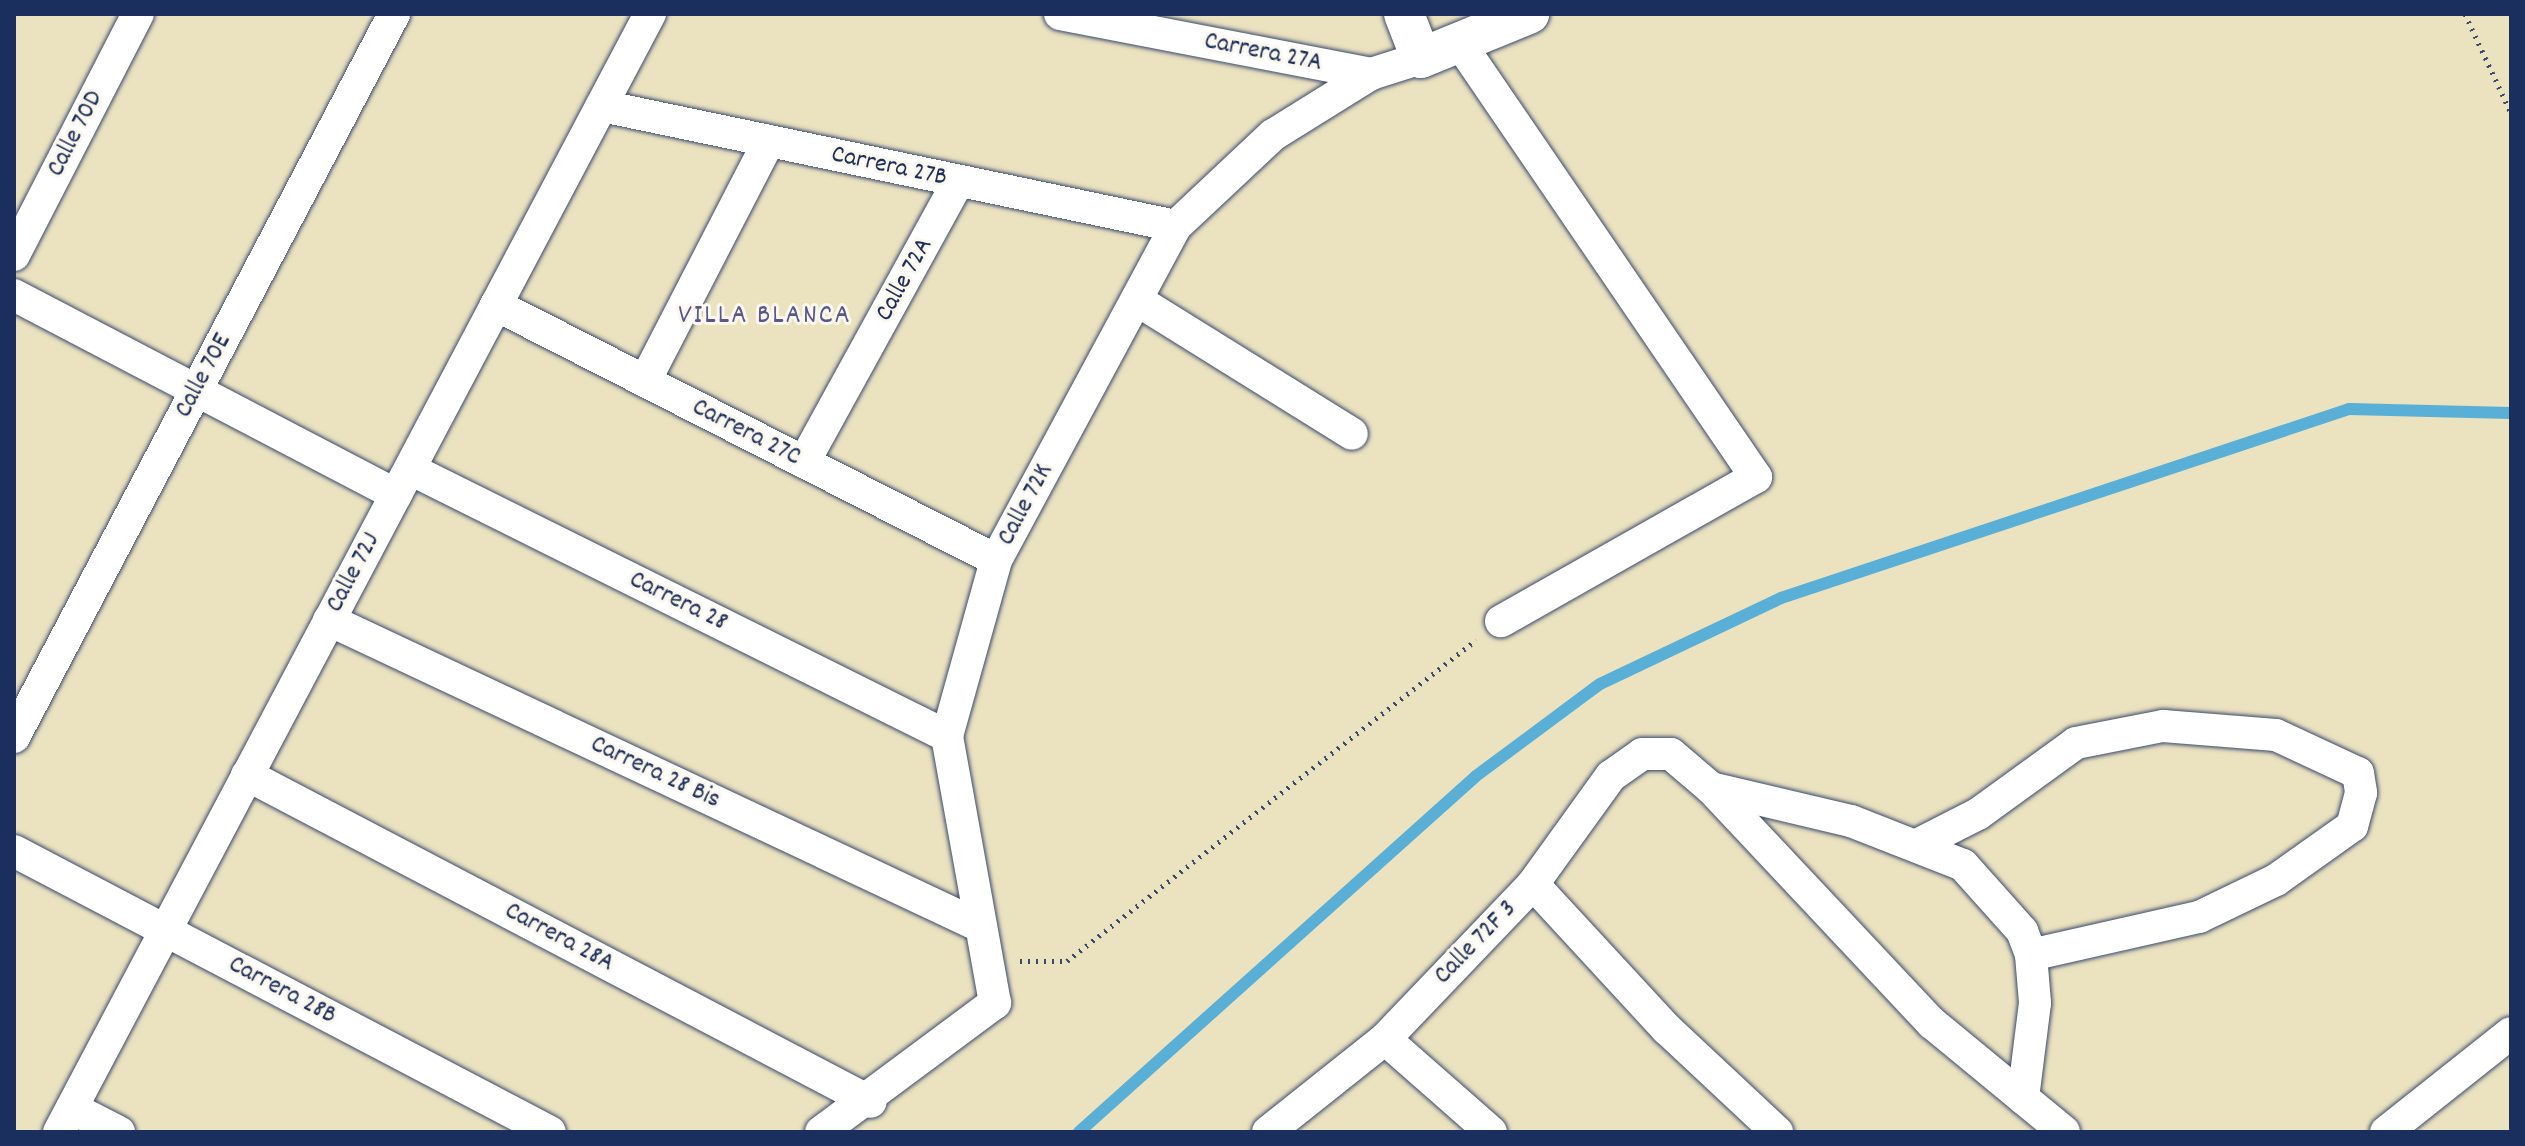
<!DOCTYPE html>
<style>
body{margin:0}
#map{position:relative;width:2525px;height:1146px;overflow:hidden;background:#ebe2c0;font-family:Dekko,sans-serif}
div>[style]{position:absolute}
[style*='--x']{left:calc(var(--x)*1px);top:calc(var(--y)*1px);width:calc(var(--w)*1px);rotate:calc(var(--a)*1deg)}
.stream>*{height:12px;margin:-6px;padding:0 6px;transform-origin:6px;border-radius:6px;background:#5aafd6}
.path>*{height:5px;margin-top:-2.5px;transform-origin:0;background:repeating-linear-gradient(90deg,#3a4a6d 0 2px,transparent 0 8px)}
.roads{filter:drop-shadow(0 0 2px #3a4a6d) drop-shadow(0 0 2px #3a4a6d)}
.minor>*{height:32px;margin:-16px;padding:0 16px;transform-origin:16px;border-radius:16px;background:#fff}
.tertiary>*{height:40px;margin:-20px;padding:0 20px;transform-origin:20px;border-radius:20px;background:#fff}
span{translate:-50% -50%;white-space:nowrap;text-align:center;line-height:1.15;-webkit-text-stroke:6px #fbf7ec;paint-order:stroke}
.street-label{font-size:26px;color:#1b2f5e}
.neighbourhood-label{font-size:28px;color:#56588d;letter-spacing:2px}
.frame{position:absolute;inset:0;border:16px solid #1b2f5e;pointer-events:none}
</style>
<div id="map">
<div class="stream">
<i style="--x:1079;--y:1132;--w:533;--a:-41.88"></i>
<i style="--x:1476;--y:776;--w:154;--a:-36.6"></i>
<i style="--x:1600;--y:684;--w:200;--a:-25.4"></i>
<i style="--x:1781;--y:598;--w:599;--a:-18.4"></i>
<i style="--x:2349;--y:409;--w:162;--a:1.4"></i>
</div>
<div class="path">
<i style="--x:2465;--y:14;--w:109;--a:65.1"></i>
<i style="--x:1020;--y:961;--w:47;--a:0"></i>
<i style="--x:1067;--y:961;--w:520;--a:-38.13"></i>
</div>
<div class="roads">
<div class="minor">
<i style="--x:1060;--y:14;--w:317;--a:10.9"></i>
<i style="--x:1459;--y:42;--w:527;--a:55.68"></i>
<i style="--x:1756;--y:477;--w:293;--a:150.5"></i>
<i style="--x:602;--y:106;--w:586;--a:11.81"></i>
<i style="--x:14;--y:255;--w:271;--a:-62.8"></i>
<i style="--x:14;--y:295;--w:431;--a:27.6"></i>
<i style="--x:1137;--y:300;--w:253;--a:31.9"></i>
<i style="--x:496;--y:305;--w:561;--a:27.02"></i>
<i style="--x:645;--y:381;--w:270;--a:-62.7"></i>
<i style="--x:804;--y:462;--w:320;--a:-61.2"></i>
<i style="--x:410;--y:469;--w:600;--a:26.44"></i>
<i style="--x:329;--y:620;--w:719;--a:25.18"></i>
<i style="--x:14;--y:737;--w:817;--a:-62.27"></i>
<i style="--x:247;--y:775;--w:704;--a:27.66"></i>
<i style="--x:1711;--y:788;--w:144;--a:13.3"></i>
<i style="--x:1851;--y:821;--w:120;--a:21.4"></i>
<i style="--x:1963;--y:865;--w:89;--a:48.2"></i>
<i style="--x:2022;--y:931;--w:26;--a:69"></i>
<i style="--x:2031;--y:955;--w:48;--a:85.2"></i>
<i style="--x:2035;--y:1003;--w:96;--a:97.2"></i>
<i style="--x:1919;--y:844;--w:66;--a:-27"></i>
<i style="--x:1978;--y:814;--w:121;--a:-35.9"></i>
<i style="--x:2076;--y:743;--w:89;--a:-11.1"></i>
<i style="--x:2163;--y:726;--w:113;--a:4.6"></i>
<i style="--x:2276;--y:735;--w:90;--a:24.9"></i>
<i style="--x:2358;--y:773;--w:20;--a:81"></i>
<i style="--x:2361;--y:793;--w:34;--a:105"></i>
<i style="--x:2352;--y:826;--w:93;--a:144.6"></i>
<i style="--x:2276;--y:880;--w:85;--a:154.3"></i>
<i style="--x:2199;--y:917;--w:172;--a:167.3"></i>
<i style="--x:14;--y:851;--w:605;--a:27.67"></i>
<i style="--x:1533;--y:884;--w:197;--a:47.3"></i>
<i style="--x:1667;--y:1029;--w:151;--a:43.1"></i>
<i style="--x:1385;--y:1039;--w:141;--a:41.3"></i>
<i style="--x:72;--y:1108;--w:53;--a:27.1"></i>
<i style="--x:59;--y:1132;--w:1265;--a:-62.14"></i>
<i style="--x:821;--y:1132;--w:217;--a:-36.6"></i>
<i style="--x:995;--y:1003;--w:271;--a:-100.2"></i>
<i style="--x:947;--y:736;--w:183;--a:-74.4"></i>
<i style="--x:996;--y:560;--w:379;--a:-61.7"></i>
<i style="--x:1176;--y:226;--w:133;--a:-43.2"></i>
<i style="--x:1273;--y:135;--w:115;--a:-31.9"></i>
<i style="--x:1371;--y:74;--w:52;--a:-17.7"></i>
<i style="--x:1268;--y:1132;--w:149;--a:-38.5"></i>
<i style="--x:1385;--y:1039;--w:214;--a:-46.3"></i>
<i style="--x:1533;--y:884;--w:133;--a:-54.2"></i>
<i style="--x:1611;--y:776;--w:38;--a:-35"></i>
<i style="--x:1642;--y:754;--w:29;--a:0"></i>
<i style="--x:1671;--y:754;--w:52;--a:40.4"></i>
<i style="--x:1711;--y:788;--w:323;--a:46.8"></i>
<i style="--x:1932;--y:1023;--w:171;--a:39.5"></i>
<i style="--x:2386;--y:1132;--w:159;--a:-38.4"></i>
</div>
<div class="tertiary">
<i style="--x:1404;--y:14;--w:47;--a:68.9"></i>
<i style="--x:1421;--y:58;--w:117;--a:-22.2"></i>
</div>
</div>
<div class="street-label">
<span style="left:1263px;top:53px;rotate:11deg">Carrera 27A</span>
<span style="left:76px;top:134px;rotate:-63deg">Calle 70D</span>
<span style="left:889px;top:167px;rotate:12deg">Carrera 27B</span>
<span style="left:905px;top:280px;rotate:-61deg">Calle 72A</span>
<span style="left:204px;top:376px;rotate:-62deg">Calle 70E</span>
<span style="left:746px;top:433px;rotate:27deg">Carrera 27C</span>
<span style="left:1026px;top:505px;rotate:-62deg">Calle 72K</span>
<span style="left:354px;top:573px;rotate:-62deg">Calle 72J</span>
<span style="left:678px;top:602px;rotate:26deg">Carrera 28</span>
<span style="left:655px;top:773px;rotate:25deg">Carrera 28 Bis</span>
<span style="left:559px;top:938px;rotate:28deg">Carrera 28A</span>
<span style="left:1476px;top:943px;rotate:-46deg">Calle 72F 3</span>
<span style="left:282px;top:991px;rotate:28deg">Carrera 28B</span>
</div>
<div class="neighbourhood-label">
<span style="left:765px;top:317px">VILLA BLANCA</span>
</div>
<div class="frame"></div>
</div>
